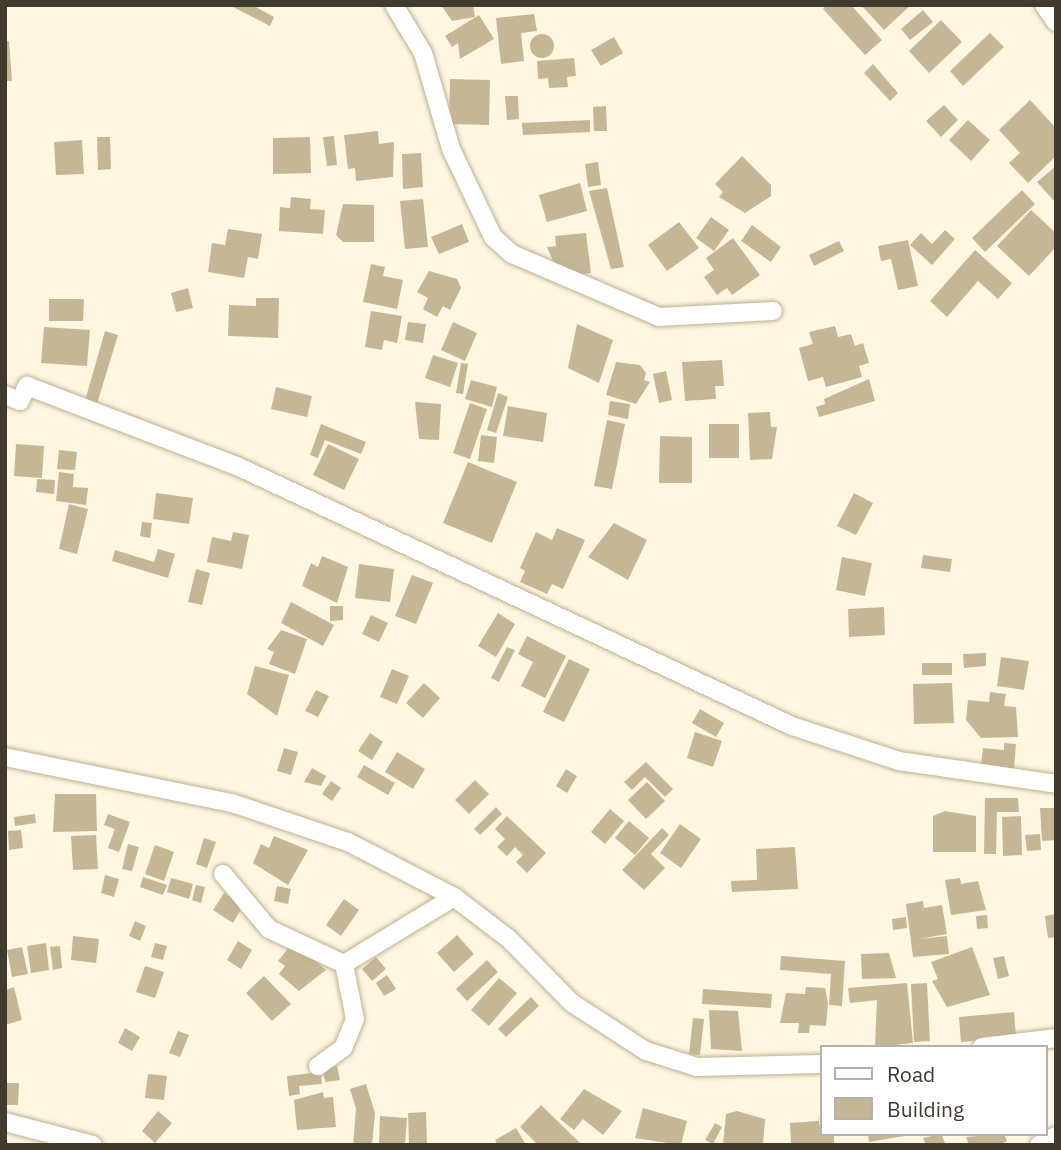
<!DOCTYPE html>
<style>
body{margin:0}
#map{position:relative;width:1061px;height:1150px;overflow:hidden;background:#fef6e1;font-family:"IBM Plex Sans",sans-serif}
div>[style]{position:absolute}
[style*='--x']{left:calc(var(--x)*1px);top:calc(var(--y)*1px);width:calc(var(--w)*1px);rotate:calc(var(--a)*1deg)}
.building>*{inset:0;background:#c5b796}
.round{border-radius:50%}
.roads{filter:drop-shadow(0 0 2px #bcaf8e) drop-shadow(0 0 2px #bcaf8e)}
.minor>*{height:18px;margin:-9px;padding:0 9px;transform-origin:9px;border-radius:9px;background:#fff}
span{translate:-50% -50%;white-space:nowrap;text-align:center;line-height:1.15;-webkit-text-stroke:6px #fff;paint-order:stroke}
.frame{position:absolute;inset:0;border:7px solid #403b2d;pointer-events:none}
.legend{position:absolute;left:820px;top:1045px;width:228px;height:91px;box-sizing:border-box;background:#fff;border:2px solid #b3b1ab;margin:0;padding:9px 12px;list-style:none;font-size:21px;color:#403b2d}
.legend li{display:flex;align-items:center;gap:14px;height:35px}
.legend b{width:35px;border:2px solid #b3b1ab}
</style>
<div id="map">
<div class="building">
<i style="clip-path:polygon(229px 5px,252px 5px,274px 17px,270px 26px)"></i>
<i style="clip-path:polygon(441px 5px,473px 5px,475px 17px,452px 21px)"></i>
<i style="clip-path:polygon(826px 5px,851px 5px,882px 40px,865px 55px,823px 9px)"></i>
<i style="clip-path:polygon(861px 5px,911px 5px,884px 30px)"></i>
<i style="clip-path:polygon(923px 10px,933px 22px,910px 40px,901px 29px)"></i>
<i style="clip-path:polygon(534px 14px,537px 31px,521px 33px,524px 61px,501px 64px,496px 18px)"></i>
<i style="clip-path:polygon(479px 15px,494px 39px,460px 59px,458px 43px,452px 47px,445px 36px)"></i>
<i style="clip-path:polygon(941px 20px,962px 42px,929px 73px,909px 51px)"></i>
<i style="clip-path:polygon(990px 33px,1004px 47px,963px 86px,950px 71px)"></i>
<i class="round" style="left:530px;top:34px;width:24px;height:24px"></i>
<i style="clip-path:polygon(614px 37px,623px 53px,601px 66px,591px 50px)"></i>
<i style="clip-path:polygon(5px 41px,9px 41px,12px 81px,5px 81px)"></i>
<i style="clip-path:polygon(574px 58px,576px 76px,567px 77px,568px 87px,549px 88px,548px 78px,538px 79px,537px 61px)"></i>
<i style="clip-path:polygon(873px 64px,898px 93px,890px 101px,864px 73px)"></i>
<i style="clip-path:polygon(450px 79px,490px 80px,489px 125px,449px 124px)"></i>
<i style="clip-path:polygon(505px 96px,518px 96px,519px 119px,507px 120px)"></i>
<i style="clip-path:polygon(1030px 100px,1056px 128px,1056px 156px,1028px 183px,1009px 163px,1020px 153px,999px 130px)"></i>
<i style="clip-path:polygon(944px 105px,958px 120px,941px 137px,926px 121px)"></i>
<i style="clip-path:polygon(606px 106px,607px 131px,594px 131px,593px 107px)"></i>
<i style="clip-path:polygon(590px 120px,590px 132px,523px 135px,522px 123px)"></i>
<i style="clip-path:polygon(968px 120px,990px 140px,971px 161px,949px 140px)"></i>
<i style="clip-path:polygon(378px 131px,379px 144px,394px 142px,393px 177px,356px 181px,355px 168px,348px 169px,344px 135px)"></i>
<i style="clip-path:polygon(334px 136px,337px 165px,327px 166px,323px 137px)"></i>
<i style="clip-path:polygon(97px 137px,110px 137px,111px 169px,98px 170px)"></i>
<i style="clip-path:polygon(310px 137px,311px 173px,273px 174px,273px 138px)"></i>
<i style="clip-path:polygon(82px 140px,84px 174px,56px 175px,54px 142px)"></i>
<i style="clip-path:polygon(421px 153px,423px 187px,403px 189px,402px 154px)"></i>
<i style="clip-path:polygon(742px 156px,771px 185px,771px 196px,745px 213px,719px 197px,723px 192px,715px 184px)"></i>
<i style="clip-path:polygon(598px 162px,601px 185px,588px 187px,585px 164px)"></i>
<i style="clip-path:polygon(1056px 166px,1056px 203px,1037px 182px)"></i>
<i style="clip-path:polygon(580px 183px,587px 211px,547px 222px,539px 195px)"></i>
<i style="clip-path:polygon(607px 188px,624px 267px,611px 269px,589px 191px)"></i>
<i style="clip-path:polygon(1022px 190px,1035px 204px,985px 252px,972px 238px)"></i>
<i style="clip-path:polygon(291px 197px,311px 199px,310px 209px,325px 210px,323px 234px,279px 231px,280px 207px,290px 208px)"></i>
<i style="clip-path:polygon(423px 199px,428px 247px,405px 249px,400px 201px)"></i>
<i style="clip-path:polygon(343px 204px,374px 205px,374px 242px,343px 242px,336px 235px)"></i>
<i style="clip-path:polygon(1031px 210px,1056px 233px,1056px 247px,1029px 276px,997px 246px)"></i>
<i style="clip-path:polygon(711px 217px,729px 230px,714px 251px,696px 238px)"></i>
<i style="clip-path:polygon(679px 222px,699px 248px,667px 271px,648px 245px)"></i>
<i style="clip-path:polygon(462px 224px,469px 242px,439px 254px,431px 237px)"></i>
<i style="clip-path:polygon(752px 225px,781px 247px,771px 262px,741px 241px)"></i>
<i style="clip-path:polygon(228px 229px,262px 234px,258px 259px,248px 257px,244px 278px,208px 272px,212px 243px,225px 245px)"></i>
<i style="clip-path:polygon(945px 230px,955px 239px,932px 265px,910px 245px,921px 233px,932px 244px)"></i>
<i style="clip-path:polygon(586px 233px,591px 273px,560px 277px,547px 247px,556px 246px,555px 236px)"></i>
<i style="clip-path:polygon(733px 238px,760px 275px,732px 295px,727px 288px,717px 295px,704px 277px,714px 270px,706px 258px)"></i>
<i style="clip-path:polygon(908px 240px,918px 286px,898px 290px,891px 259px,881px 261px,878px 246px)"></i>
<i style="clip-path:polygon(839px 241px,844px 251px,814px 266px,809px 255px)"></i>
<i style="clip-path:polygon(975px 250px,1012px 283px,998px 299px,978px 281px,947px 317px,930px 301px)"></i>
<i style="clip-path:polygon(371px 264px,385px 267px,383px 276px,403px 280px,397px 309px,363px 302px)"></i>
<i style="clip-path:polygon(429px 271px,457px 279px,461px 288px,450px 310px,443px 306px,437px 317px,423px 309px,428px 298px,417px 292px)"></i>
<i style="clip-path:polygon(188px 288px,193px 308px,176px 312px,171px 293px)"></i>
<i style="clip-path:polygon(256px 298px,279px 298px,278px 338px,228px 336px,229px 305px,256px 306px)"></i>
<i style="clip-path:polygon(49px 299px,84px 299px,83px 321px,49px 321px)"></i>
<i style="clip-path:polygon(371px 311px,402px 316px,397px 343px,384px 340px,382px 350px,365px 347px)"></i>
<i style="clip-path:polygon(408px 322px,426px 324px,423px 343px,405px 340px)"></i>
<i style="clip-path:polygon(453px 322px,477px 333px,465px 361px,441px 350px)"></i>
<i style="clip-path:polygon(577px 324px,613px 340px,599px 383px,568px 368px)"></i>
<i style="clip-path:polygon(835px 326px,838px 337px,851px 334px,855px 346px,863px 343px,869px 363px,859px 366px,862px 377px,826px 387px,823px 377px,808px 381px,799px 348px,813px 344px,809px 332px)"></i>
<i style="clip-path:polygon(44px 327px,90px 330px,87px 366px,41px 363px)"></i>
<i style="clip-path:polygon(105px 331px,118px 335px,96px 407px,84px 404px)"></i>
<i style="clip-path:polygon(433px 355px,458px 363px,450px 387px,425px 378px)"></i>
<i style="clip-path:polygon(722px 360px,724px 386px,715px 386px,716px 399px,685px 401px,682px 362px)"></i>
<i style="clip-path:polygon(616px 362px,640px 365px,646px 373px,644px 380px,650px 382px,636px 404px,606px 395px)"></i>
<i style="clip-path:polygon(461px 363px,468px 364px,463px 394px,456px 393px)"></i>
<i style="clip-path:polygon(666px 371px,672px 400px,659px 403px,653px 374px)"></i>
<i style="clip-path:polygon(869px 379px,875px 401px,819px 417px,816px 407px,825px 404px,824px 399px)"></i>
<i style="clip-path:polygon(471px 380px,497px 387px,492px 407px,465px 399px)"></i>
<i style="clip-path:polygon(276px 387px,312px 396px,307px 417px,271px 409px)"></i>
<i style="clip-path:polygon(498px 393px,508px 397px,496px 433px,487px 430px)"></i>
<i style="clip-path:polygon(610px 401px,630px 404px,628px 419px,608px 415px)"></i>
<i style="clip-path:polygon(415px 402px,441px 404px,439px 440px,419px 439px)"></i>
<i style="clip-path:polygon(470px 403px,487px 409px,470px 459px,453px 453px)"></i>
<i style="clip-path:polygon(508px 406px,547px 413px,543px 442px,503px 436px)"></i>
<i style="clip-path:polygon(770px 412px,771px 427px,777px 427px,772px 459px,750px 460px,748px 413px)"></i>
<i style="clip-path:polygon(607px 420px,625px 424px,612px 489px,594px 486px)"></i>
<i style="clip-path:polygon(321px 424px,366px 442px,361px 454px,325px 440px,318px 458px,310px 455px)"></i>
<i style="clip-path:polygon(709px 424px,739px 424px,739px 458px,709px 458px)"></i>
<i style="clip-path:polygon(481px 435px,497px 437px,494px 463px,478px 461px)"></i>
<i style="clip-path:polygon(660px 436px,692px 437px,692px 483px,659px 483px)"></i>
<i style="clip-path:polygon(16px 444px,44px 446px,42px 478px,14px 476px)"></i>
<i style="clip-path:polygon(328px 444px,359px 459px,344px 490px,313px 475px)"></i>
<i style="clip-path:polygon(59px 450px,77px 452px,75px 470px,57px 469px)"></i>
<i style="clip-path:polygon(468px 462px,517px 482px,492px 543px,443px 523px)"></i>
<i style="clip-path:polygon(59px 472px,74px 474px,73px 487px,88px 488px,86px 505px,56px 501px)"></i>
<i style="clip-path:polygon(37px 479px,55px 480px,54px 494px,36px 492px)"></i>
<i style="clip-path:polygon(156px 493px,193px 498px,189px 524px,153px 519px)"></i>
<i style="clip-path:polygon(854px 493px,873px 503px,856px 535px,837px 526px)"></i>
<i style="clip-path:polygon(69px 504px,88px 509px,77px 554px,59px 549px)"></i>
<i style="clip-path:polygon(142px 522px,152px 523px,150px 538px,140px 536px)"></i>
<i style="clip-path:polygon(614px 523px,647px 540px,628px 580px,588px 557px)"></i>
<i style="clip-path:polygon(557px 528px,585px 540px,563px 589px,552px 584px,547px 594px,520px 582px,525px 571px,520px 568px,536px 532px,552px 540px)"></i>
<i style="clip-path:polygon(233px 532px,249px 535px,242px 569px,207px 562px,212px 537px,231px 541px)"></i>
<i style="clip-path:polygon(158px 549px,175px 554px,168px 578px,112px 561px,115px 550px,154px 562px)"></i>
<i style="clip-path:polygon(923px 555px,952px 559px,950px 572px,921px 568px)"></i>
<i style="clip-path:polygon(322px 556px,348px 567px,337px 603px,302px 586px,311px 563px,318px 567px)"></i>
<i style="clip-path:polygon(842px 557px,872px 563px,865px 596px,836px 590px)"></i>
<i style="clip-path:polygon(359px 564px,394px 569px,390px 602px,355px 598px)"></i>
<i style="clip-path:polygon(196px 569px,210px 573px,202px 605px,188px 602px)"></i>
<i style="clip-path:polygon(412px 575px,433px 583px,416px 624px,395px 616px)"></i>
<i style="clip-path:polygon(291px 602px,334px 625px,323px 646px,281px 623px)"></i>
<i style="clip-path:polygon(330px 606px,343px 606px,343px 620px,330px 621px)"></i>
<i style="clip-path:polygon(884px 607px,885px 635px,849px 637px,848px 609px)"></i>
<i style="clip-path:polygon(498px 613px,515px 624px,496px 657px,478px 646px)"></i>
<i style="clip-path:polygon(371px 615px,388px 623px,379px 642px,362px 634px)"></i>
<i style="clip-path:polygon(281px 630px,307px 639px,295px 674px,269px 664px,274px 652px,267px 649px)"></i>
<i style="clip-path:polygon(527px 636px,566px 656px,545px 698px,521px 686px,533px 662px,518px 654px)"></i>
<i style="clip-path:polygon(507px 647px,515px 650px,499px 682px,491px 678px)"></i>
<i style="clip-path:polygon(986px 653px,986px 666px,964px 668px,963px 654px)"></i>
<i style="clip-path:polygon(1001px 657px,1029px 661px,1024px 690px,997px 686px)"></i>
<i style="clip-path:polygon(569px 659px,590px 669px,564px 722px,543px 712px)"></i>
<i style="clip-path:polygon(922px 663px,952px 663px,952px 675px,922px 675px)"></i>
<i style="clip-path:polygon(255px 666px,289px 675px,277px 716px,247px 694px)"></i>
<i style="clip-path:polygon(392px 669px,409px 676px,397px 704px,380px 697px)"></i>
<i style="clip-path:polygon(424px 683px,440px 698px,423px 718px,406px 703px)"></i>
<i style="clip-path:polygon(952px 683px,954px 723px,914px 724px,913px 684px)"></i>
<i style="clip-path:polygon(316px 690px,329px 696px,318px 717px,305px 711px)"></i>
<i style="clip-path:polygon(990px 692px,1006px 694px,1004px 706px,1016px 707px,1018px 737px,981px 738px,966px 720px,968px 700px,989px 702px)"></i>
<i style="clip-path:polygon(700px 709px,724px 723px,716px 737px,692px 723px)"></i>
<i style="clip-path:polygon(695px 732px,722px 741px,713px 767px,687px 758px)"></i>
<i style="clip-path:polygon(370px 733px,383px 742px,372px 760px,358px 751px)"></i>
<i style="clip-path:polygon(1004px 743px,1016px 744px,1014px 769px,981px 766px,983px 748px,1004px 750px)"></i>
<i style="clip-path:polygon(284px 748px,298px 752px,291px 775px,277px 771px)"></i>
<i style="clip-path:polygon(397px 752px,425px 769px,413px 789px,385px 772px)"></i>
<i style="clip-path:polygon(646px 762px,673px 789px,665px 797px,645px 777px,632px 790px,624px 782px)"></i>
<i style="clip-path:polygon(364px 765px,395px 783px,388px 795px,357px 777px)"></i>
<i style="clip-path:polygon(312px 768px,326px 776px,321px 786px,304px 782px)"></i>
<i style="clip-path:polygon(566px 769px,577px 776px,567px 793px,556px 786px)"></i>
<i style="clip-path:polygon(475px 780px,489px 794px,469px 814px,455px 800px)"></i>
<i style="clip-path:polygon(331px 781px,341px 788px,332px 801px,322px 794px)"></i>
<i style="clip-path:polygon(647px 782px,665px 801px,646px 819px,628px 800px)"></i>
<i style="clip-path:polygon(55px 794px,96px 794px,97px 831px,53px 832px)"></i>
<i style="clip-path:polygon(985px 798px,1018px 798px,1019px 812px,997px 812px,996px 854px,984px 854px)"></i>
<i style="clip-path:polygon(496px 807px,502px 814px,480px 835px,474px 829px)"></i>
<i style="clip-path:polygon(1040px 808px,1054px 808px,1056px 840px,1042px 841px)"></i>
<i style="clip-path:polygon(610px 809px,624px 821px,605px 844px,591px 832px)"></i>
<i style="clip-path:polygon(945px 811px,976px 816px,976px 852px,933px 852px,933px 816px)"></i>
<i style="clip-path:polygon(35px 814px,36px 823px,15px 826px,14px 817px)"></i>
<i style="clip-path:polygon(108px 814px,130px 822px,119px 852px,108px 848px,115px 829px,104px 825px)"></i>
<i style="clip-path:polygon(507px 816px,546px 853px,527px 873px,516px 862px,523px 855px,515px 847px,507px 856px,497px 847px,505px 839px,495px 829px)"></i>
<i style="clip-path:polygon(1021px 816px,1022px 855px,1003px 856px,1002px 817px)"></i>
<i style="clip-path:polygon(629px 821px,649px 838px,635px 855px,615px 838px)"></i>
<i style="clip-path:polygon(680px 824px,701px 839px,681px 868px,660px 853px)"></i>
<i style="clip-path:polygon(662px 828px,669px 835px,651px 854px,665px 868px,644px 890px,622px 870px)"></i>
<i style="clip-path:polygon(21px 830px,23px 848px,9px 850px,8px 831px)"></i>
<i style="clip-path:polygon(1040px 834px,1041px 850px,1027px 851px,1025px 835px)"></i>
<i style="clip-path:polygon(96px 835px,98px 869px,73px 870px,71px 836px)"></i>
<i style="clip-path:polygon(274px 836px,308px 850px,288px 885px,253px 863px,261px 844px,269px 848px)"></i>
<i style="clip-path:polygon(204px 838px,216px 842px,207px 868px,196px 864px)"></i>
<i style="clip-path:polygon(128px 844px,139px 847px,132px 871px,122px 869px)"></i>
<i style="clip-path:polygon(155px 845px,174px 852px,164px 881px,145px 874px)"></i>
<i style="clip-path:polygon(795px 847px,798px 889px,732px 892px,731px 881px,757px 880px,756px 849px)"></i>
<i style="clip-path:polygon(105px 875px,119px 879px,114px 897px,101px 893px)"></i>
<i style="clip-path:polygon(143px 877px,167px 885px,163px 895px,140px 887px)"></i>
<i style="clip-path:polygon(171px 878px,193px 884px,189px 899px,167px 892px)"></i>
<i style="clip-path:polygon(960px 878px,961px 884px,978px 881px,986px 910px,951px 915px,945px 880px)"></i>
<i style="clip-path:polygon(196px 885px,205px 887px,201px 903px,192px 900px)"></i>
<i style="clip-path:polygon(277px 886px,291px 889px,288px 904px,274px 901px)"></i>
<i style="clip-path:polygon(224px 893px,243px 906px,233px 923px,213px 910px)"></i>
<i style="clip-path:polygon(344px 899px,359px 910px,341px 936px,326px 925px)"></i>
<i style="clip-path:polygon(923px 901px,924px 908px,942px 905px,947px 934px,919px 939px,947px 936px,949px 954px,913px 957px,906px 904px)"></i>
<i style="clip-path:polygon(1056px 914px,1056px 937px,1048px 938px,1045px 916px)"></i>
<i style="clip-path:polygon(987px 915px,988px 928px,977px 929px,976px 916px)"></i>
<i style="clip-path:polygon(906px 917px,907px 928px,893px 930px,892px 919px)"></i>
<i style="clip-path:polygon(135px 921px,146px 926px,140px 941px,129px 936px)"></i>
<i style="clip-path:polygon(457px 935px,474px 954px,454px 972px,437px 953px)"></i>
<i style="clip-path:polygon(73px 936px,99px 939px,96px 963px,71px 960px)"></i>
<i style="clip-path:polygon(238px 941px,252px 950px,241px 969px,227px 960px)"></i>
<i style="clip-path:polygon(293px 942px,326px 970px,299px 991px,279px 974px,285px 966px,278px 961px)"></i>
<i style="clip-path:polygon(46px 943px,49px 970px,31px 973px,27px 946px)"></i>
<i style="clip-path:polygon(155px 943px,167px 946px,163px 960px,151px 957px)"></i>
<i style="clip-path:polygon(60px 946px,62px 968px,53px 970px,50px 947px)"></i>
<i style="clip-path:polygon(22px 947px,28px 974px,12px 977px,7px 950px)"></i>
<i style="clip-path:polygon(972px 947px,990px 995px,947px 1007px,932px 981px,938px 979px,931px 962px)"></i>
<i style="clip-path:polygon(889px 953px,896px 978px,862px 979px,861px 954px)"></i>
<i style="clip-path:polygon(781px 956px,845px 961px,842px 1006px,829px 1005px,831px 974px,780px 970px)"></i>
<i style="clip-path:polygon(1004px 956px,1009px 976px,998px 979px,993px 958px)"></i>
<i style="clip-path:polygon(376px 957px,386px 969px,372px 981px,362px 969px)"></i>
<i style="clip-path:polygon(487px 960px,498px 972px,467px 1001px,456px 989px)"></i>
<i style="clip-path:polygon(145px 966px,164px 972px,155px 998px,136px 992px)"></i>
<i style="clip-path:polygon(387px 975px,396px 989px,384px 996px,376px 983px)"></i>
<i style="clip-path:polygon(264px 976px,291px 1004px,272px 1021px,246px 993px)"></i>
<i style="clip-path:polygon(499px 978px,517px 993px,489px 1026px,471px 1010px)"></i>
<i style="clip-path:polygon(907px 983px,913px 1043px,875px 1047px,877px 1000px,850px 1003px,848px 988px)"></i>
<i style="clip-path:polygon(927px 983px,930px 1041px,914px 1042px,911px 984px)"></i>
<i style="clip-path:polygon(14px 987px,22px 1020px,5px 1025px,5px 990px)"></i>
<i style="clip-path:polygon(806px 987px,825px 988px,828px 1003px,826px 1026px,810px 1025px,809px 1033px,798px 1033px,799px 1023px,780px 1023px,786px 993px,805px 994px)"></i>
<i style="clip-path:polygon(703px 989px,772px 994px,771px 1008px,702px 1004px)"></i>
<i style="clip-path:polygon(531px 997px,539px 1006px,506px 1037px,498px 1029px)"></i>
<i style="clip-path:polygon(709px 1010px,738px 1011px,742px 1051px,711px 1049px)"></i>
<i style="clip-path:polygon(1014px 1012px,1016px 1037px,961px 1042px,959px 1017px)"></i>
<i style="clip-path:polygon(693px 1018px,704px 1019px,700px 1055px,689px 1054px)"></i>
<i style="clip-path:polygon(125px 1028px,140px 1037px,132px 1051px,118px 1043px)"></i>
<i style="clip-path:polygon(178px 1031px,189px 1035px,180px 1057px,169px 1053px)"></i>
<i style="clip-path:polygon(337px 1066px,340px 1080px,325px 1082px,323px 1068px)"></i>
<i style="clip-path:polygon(321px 1072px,322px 1084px,299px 1086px,300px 1094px,289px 1096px,287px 1076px)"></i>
<i style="clip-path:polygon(148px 1074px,167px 1076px,164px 1100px,145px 1098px)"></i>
<i style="clip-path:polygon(5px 1083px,19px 1083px,18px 1105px,5px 1105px)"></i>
<i style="clip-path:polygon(366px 1084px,375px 1113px,372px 1145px,353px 1145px,356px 1109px,350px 1089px)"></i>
<i style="clip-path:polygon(584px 1089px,622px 1111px,603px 1135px,583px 1119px,574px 1130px,560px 1119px)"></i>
<i style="clip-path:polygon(323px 1092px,324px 1098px,333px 1097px,336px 1127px,297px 1130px,294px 1100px)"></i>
<i style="clip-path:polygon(541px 1105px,582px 1145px,538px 1145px,520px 1127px)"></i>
<i style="clip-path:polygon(643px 1108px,687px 1121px,681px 1145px,635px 1138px)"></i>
<i style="clip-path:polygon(158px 1111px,172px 1123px,155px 1143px,142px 1131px)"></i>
<i style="clip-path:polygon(737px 1111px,765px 1119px,763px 1145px,723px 1145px,726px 1114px)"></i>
<i style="clip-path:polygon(426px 1112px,427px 1145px,409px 1145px,408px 1113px)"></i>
<i style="clip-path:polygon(380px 1116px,407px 1118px,405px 1145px,379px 1145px)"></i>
<i style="clip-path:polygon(818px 1116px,821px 1134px,834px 1134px,834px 1145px,791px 1145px,790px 1123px,818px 1121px)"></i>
<i style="clip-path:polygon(715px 1123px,722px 1127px,713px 1144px,705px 1140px)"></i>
<i style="clip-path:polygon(516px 1128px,525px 1143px,498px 1145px,495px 1140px)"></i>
<i style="clip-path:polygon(868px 1134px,910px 1134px,910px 1135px,869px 1142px)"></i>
<i style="clip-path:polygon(941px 1134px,946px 1145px,926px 1145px,923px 1138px)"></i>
<i style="clip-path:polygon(1004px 1134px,1007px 1141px,1000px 1145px,969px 1145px,966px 1137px)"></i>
</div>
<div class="roads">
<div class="minor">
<i style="--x:394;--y:5;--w:56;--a:58.9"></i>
<i style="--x:423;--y:53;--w:100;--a:73.7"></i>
<i style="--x:451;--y:149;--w:98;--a:64.5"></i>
<i style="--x:493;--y:237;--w:25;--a:42"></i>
<i style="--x:512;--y:254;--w:160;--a:23.2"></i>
<i style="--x:659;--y:317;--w:114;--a:-3"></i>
<i style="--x:1044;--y:5;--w:21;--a:55"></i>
<i style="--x:5;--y:395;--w:16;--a:22"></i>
<i style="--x:20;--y:401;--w:17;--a:-65"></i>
<i style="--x:27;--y:386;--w:225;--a:20.9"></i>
<i style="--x:237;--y:466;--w:613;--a:25.1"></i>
<i style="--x:792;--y:726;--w:113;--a:18.1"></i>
<i style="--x:899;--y:761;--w:159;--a:8.3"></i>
<i style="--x:5;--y:757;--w:232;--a:11.5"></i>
<i style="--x:232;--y:803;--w:122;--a:18.6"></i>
<i style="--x:348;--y:842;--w:119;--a:27.4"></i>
<i style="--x:454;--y:897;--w:69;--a:37.4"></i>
<i style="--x:509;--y:939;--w:90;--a:45.5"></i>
<i style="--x:572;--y:1003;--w:88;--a:33"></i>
<i style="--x:646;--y:1051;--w:53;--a:17.4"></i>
<i style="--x:697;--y:1067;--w:124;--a:-1.4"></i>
<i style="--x:223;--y:874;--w:72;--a:50.1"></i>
<i style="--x:269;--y:929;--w:83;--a:25"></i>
<i style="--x:344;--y:964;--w:56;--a:78.7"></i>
<i style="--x:355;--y:1019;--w:31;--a:112"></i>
<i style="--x:343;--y:1048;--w:31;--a:144"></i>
<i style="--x:344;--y:964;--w:129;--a:-31.3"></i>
<i style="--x:982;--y:1047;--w:75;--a:-6.9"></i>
<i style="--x:5;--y:1122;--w:91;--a:14.6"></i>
<i style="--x:1039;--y:1145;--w:19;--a:-28"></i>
</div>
</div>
<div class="frame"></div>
<ul class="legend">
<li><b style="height:9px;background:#fff"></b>Road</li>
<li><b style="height:19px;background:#c5b796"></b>Building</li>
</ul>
</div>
